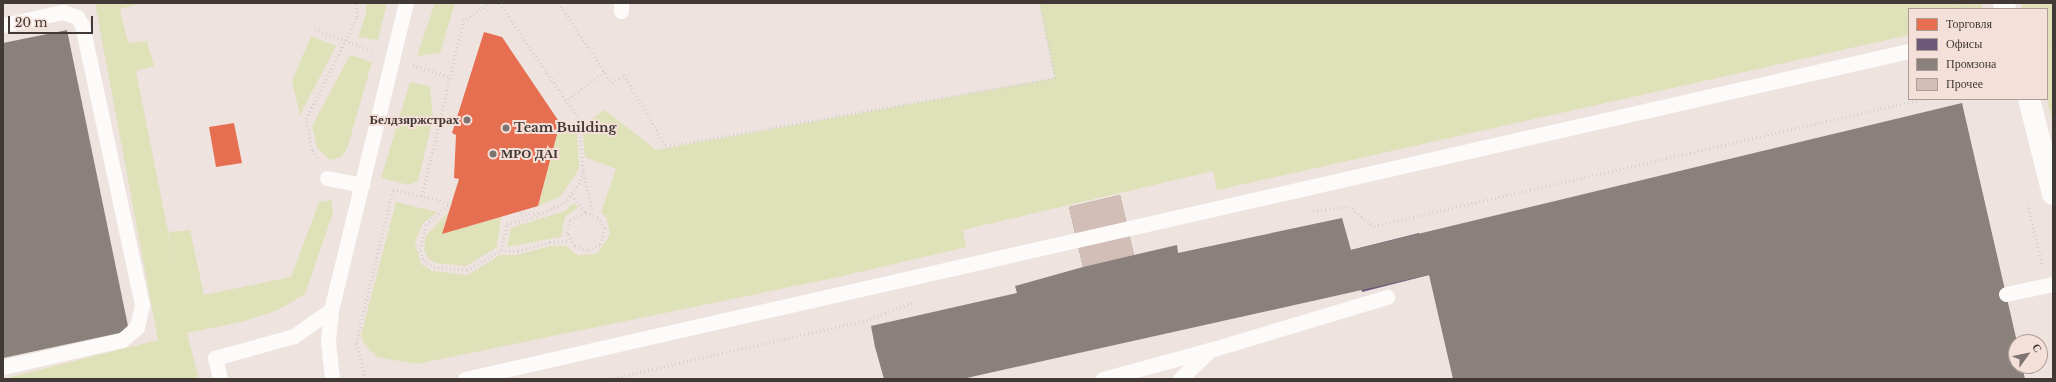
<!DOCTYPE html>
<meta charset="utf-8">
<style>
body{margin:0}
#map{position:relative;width:2056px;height:382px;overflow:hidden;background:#eee3de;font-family:"Libre Baskerville",serif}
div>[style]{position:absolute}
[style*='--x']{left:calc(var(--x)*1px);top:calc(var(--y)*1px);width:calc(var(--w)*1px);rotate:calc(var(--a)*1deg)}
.green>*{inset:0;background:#dfe1b8}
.shops>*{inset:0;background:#e76f51}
.offices>*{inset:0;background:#6d597a}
.industry>*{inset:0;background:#8a817c}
.building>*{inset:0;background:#d2beb6}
.path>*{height:2.5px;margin-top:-1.25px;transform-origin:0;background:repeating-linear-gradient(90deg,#d5d3d1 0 1px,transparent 0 4px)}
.lane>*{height:15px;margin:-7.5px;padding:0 7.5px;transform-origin:7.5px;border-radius:7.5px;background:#fcfbfa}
.street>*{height:22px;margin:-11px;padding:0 11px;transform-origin:11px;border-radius:11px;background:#fcfbfa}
.dots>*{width:11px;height:11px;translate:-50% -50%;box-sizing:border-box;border:2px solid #f4e0d8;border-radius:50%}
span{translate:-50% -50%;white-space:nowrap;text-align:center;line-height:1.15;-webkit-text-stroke:4px #f4e0d8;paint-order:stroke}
.poi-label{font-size:13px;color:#413936;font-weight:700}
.right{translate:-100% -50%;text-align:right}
.left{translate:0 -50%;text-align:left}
.frame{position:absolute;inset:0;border:4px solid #413936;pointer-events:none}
.legend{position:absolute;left:1908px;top:8px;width:140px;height:92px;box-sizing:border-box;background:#f4e0d8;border:1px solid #ac9d97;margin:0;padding:5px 7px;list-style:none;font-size:12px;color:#413936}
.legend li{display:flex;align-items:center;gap:8px;height:20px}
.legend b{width:20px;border:1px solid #ac9d97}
.north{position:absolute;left:2008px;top:334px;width:40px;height:40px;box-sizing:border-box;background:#f4e0d8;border:1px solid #ac9d97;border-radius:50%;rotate:57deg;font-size:11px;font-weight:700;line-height:16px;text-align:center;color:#413936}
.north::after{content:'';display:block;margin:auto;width:14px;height:18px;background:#7e7471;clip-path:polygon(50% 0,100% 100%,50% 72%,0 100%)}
.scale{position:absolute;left:8px;top:16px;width:85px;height:18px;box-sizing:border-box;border:2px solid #413936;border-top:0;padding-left:5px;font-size:12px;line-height:14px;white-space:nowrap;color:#413936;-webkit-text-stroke:3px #f4e0d8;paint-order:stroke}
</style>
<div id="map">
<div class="green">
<i style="clip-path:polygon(95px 3px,141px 3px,120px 9px,128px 43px,147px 41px,154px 66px,136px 71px,176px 271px,169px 232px,190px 230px,204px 295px,291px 277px,319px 202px,331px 200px,333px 213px,305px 294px,278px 310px,245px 321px,187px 333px,199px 379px,3px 379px,158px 340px)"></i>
<i style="clip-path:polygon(366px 3px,387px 3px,378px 40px,358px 37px,366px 14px)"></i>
<i style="clip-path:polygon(435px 3px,455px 3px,440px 53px,417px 56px)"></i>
<i style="clip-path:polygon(1039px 3px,1983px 3px,1982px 9px,1909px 9px,1909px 35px,1217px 190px,1213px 171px,963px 230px,966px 247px,834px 278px,417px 364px,377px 357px,364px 344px,361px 335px,396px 202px,437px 212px,423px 223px,415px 242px,421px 264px,432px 271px,468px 275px,500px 255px,518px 255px,550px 246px,566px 246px,577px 255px,597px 254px,610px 235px,607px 219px,601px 212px,616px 169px,585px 157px,582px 126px,605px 110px,656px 150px,1055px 78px)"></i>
<i style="clip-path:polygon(2021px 3px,2053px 3px,2053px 125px,2047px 99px,2047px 9px,2022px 9px)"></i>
<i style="clip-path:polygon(311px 36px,336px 46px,300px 115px,292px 81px)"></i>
<i style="clip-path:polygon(350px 55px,372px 62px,347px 149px,341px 157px,330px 160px,317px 148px,312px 126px)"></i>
<i style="clip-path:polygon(410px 82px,430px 86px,433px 118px,418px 181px,409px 185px,381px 178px)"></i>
<i style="clip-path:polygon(560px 123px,577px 128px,579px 169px,560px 197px,538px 206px)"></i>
<i style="clip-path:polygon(574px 203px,578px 207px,565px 217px,561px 237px,507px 247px,511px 228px,565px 211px)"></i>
<i style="clip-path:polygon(448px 212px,442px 234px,501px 217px,497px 247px,466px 266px,435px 263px,428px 258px,424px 250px,426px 236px)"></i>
</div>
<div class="shops">
<i style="clip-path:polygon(484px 32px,502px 37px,560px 123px,538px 206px,442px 234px,459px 179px,454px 178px,456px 135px,452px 133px)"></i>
<i style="clip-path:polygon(234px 123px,242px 163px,216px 167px,209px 127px)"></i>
</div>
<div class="offices">
<i style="clip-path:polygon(1419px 233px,1429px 275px,1362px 292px,1351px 250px)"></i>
</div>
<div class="industry">
<i style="clip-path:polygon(67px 30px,129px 331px,3px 358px,3px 43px)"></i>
<i style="clip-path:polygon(1962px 103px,2017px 342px,2016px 366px,2022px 366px,2025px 379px,1453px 379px,1429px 275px,962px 379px,884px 379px,875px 347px,871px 326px,1017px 293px,1015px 286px,1083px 267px,1069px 207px,1120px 195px,1134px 255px,1177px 245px,1178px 253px,1342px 218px,1351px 250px)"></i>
</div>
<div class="building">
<i style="clip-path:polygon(1120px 195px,1134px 255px,1083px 267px,1069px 207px)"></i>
</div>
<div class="path">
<i style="--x:559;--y:3;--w:96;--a:56.5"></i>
<i style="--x:612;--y:83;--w:14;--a:-34"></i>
<i style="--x:624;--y:75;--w:82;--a:59.4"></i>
<i style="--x:666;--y:146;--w:395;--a:-9.9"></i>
<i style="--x:1055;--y:78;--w:76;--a:-101.3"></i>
<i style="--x:1960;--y:3;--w:8;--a:50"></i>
<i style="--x:315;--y:29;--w:61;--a:21.1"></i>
<i style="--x:2047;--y:42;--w:6;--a:-18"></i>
<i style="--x:413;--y:65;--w:38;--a:18"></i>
<i style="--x:565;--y:101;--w:49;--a:-36.6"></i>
<i style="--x:318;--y:158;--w:10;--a:-127"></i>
<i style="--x:312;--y:150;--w:32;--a:-101"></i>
<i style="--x:306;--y:119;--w:114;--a:-63.4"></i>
<i style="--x:357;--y:17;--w:14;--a:-94"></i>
<i style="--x:583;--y:170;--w:44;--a:76.9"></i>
<i style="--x:572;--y:195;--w:22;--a:51"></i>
<i style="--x:586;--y:212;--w:13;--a:23"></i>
<i style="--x:598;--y:217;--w:13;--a:58"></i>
<i style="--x:605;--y:228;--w:18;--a:106"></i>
<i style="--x:600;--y:245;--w:14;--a:155"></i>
<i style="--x:587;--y:251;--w:14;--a:-159"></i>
<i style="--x:574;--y:246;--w:15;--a:-118"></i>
<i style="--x:567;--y:233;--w:13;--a:-77"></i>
<i style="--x:570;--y:220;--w:18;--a:-27"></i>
<i style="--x:422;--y:196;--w:180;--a:-76.8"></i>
<i style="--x:463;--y:21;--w:32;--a:-34"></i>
<i style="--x:451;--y:203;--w:33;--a:139"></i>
<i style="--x:426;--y:225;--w:27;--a:103"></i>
<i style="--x:420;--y:251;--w:11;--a:68"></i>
<i style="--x:424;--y:261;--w:12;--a:31"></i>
<i style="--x:434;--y:267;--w:33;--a:5"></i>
<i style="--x:467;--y:270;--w:39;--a:-30"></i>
<i style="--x:501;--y:250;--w:27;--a:-77"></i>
<i style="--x:507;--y:224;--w:26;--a:-13"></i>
<i style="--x:532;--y:218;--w:35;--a:-25"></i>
<i style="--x:564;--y:203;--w:24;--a:-52"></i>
<i style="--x:579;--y:184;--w:15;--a:-74"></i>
<i style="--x:583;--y:170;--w:50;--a:-94.6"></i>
<i style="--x:579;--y:120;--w:142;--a:-124.4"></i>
<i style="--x:2028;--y:204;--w:62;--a:76.9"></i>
<i style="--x:1313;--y:211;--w:36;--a:-8"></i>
<i style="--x:1349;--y:206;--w:32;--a:39"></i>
<i style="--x:1374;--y:226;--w:563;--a:-13.05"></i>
<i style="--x:520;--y:212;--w:3;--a:72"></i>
<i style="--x:521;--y:215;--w:20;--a:-9"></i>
<i style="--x:501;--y:250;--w:17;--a:3"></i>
<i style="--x:518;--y:251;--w:33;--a:-16"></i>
<i style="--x:550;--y:242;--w:19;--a:-3"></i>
<i style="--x:366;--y:379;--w:37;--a:-106"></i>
<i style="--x:356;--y:343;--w:158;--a:-76.5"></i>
<i style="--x:393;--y:189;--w:60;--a:13.6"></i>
<i style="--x:609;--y:379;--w:264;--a:-12.9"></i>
<i style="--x:866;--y:320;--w:51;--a:-20.6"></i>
</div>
<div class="lane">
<i style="--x:621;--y:3;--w:8;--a:90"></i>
<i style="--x:3;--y:25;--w:60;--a:-12.4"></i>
<i style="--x:62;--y:12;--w:16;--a:18"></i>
<i style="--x:77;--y:17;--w:9;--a:58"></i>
<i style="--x:82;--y:25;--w:286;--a:77.9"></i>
<i style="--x:142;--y:305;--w:23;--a:103"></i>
<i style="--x:137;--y:327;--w:20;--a:139"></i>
<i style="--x:122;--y:340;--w:122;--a:167.2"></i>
<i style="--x:327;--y:178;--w:36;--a:11"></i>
<i style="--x:2006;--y:294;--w:48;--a:-12"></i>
<i style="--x:220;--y:379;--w:22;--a:-103"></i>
<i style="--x:215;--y:358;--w:82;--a:-15.6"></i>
<i style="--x:294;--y:336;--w:45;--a:-35.1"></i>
<i style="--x:332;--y:379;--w:39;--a:-96"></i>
<i style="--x:328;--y:340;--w:30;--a:-84"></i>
<i style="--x:331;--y:310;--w:316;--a:-76.3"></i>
<i style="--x:465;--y:379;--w:1481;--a:-12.8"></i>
<i style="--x:1103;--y:379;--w:110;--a:-15.3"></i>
<i style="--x:1180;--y:379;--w:42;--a:-44"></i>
<i style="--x:1210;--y:350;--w:185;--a:-16.7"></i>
</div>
<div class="street">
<i style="--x:2004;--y:3;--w:6;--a:81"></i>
<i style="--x:2029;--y:99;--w:98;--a:75.8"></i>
</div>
<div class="dots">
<i style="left:467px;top:120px;background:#7e7471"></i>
<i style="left:506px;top:128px;background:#7e7471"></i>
<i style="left:493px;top:154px;background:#7e7471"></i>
</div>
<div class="poi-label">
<span class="right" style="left:459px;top:120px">Белдзяржстрах</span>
<span class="left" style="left:514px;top:128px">Team Building</span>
<span class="left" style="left:501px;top:154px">МРО ДАІ</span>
</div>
<div class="frame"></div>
<ul class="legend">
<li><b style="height:11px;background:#e76f51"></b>Торговля</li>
<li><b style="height:11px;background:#6d597a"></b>Офисы</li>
<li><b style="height:11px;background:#8a817c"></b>Промзона</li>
<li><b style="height:11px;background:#d2beb6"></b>Прочее</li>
</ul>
<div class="north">С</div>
<div class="scale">20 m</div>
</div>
